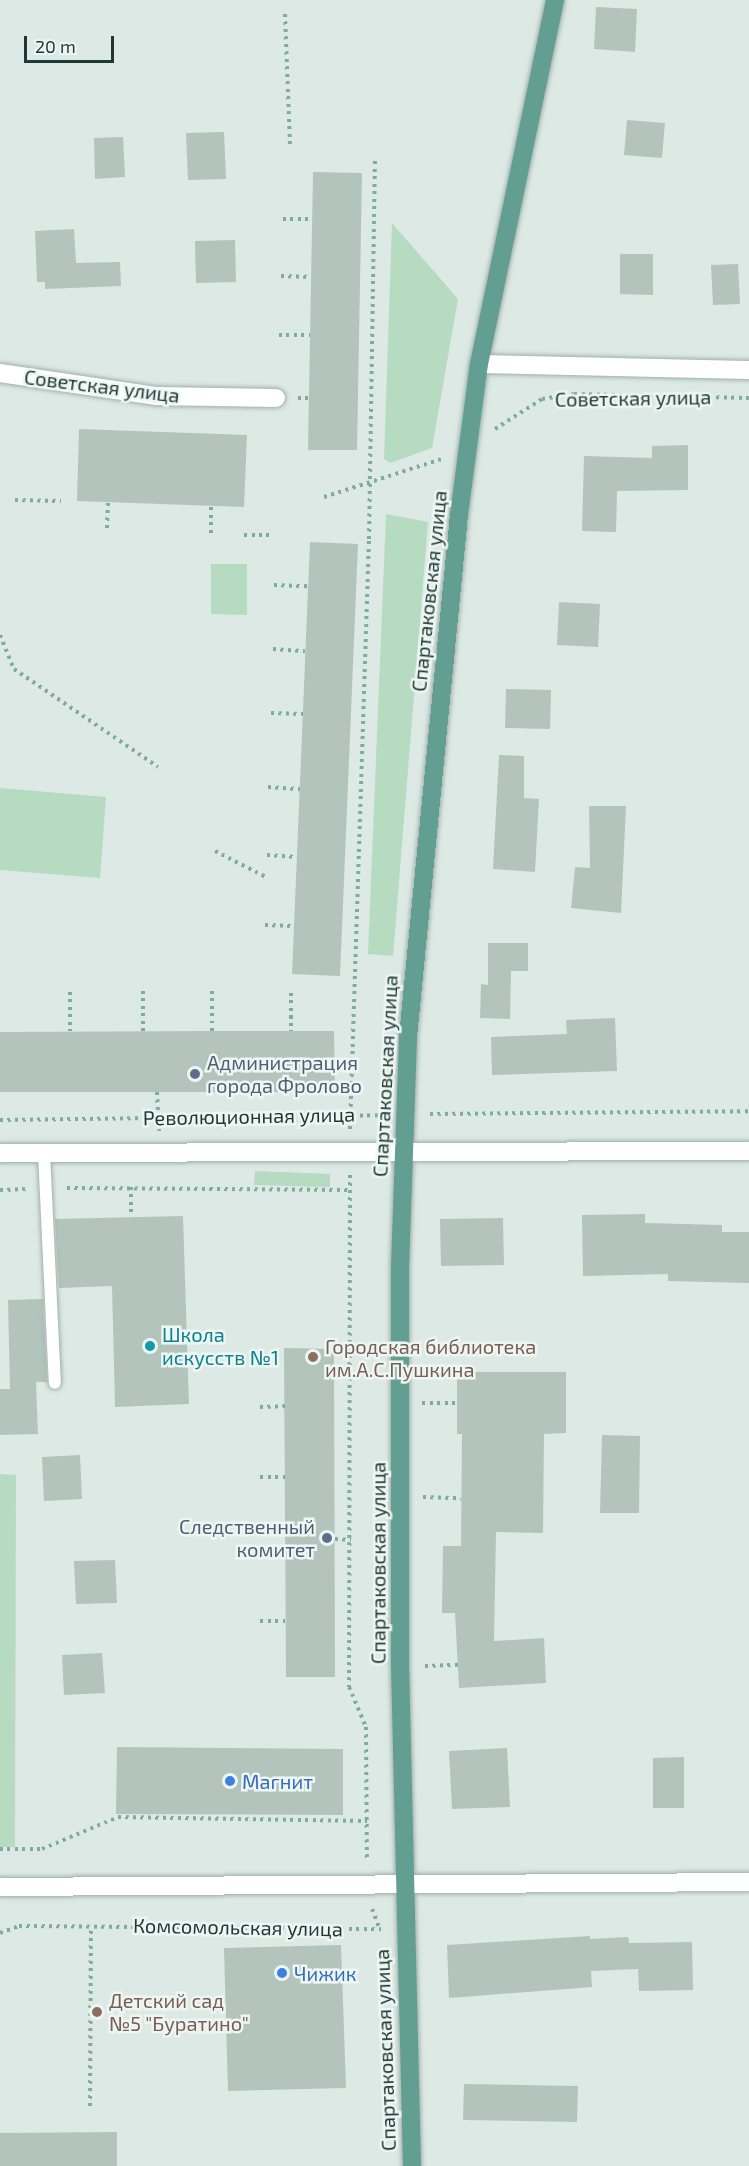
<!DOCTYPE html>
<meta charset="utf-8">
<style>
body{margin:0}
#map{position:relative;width:749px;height:2166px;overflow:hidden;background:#dde9e4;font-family:"Exo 2",sans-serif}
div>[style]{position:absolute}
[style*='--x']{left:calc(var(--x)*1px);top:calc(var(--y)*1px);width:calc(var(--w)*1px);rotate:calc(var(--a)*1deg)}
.green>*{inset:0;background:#b6dbc1}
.building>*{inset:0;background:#b3c4bd}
.path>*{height:4px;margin-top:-2px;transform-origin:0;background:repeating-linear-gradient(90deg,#7eada0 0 3px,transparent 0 7.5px)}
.roads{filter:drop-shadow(0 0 2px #a0b0ab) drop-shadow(0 0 2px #a0b0ab)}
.service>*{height:12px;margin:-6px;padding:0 6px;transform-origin:6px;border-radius:6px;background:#fff}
.minor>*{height:18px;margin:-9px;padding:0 9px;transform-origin:9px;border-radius:9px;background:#fff}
.primary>*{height:18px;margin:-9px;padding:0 9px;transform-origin:9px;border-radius:9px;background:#629f92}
.dots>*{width:16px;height:16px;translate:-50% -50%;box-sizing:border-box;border:3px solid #edf6f2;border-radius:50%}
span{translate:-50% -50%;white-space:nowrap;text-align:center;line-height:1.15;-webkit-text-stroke:5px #edf6f2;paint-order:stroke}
.street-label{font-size:20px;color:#1f3833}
.service-label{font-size:20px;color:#4e5e75}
.left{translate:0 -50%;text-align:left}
.right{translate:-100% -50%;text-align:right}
.culture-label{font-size:20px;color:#0d838f}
.education-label{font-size:20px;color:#785e54}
.shop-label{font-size:20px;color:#366cbe}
.scale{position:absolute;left:24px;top:36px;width:90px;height:27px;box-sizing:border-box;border:3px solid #1f3833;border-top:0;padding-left:8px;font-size:18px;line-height:21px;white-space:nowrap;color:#1f3833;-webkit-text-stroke:4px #edf6f2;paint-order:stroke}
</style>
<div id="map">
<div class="green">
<i style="clip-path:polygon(392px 223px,458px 299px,432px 448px,390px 463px,384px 459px)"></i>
<i style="clip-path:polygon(386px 514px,428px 522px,393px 956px,368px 954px)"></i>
<i style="clip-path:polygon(211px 564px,247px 564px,247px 615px,211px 614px)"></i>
<i style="clip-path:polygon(0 788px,106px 797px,100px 878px,0 870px)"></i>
<i style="clip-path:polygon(255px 1171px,330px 1174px,330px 1187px,254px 1185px)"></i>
<i style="clip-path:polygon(0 1474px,16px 1475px,15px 1847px,0 1847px)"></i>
</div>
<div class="building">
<i style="clip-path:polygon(596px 7px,637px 9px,635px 52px,594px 49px)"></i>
<i style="clip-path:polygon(627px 120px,665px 123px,662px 158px,624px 155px)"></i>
<i style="clip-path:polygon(224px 132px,226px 179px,188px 180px,186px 133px)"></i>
<i style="clip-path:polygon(123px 137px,125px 177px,95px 179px,94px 138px)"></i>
<i style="clip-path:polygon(313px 172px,362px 173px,357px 450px,308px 450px)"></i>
<i style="clip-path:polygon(74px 229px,76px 263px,120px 262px,121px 286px,45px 289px,45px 282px,37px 282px,35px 231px)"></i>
<i style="clip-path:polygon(235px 240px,236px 282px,196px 283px,195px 241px)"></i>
<i style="clip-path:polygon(620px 254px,653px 254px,653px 295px,620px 294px)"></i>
<i style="clip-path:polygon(738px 264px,740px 304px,713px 305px,711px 265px)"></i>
<i style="clip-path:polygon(79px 429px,247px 435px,244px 507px,77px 501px)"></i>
<i style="clip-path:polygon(688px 445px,688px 490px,617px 491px,616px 532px,582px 531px,584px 456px,652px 458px,652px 446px)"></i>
<i style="clip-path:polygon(310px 542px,358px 544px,340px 976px,292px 974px)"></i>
<i style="clip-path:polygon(559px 602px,600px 604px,598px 647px,557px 645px)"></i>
<i style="clip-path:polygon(506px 689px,551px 690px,550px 729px,505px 728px)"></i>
<i style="clip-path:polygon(499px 755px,524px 756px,524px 798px,539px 799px,535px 872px,493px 869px)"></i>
<i style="clip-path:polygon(589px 806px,626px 806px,621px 913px,571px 908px,575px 867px,590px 868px)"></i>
<i style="clip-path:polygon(488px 943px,528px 943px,528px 971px,511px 971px,510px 1019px,480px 1018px,481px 984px,488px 985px)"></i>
<i style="clip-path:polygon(615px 1018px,617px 1071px,492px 1075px,491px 1037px,567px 1034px,566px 1020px)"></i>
<i style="clip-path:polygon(212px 1031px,334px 1031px,335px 1092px,0 1092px,0 1032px)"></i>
<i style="clip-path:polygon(645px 1214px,645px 1223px,722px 1225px,722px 1232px,749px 1232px,749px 1283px,668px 1281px,668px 1274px,583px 1276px,582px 1215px)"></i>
<i style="clip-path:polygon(183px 1216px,189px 1404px,115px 1407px,112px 1286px,59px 1288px,55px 1219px)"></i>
<i style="clip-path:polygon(503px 1218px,504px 1265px,441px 1266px,440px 1219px)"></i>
<i style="clip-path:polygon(43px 1299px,47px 1382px,36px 1382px,38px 1434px,0 1435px,0 1389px,10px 1389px,8px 1300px)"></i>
<i style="clip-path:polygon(284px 1348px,334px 1349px,335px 1677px,286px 1677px)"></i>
<i style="clip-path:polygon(457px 1372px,566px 1372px,566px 1433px,544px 1434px,543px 1533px,496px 1532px,494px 1641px,544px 1638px,546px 1683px,459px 1688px,455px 1613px,442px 1613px,443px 1546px,461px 1546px,462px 1434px,457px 1434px)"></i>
<i style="clip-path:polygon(602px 1435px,640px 1436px,639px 1513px,600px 1513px)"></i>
<i style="clip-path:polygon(80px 1455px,82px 1499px,44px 1501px,42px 1457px)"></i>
<i style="clip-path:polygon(115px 1560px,117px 1603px,76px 1604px,74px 1561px)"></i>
<i style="clip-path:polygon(102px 1653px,105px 1693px,64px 1695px,62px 1655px)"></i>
<i style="clip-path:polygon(117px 1747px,343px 1749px,343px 1815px,116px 1814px)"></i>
<i style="clip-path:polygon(507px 1748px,510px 1807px,452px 1809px,449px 1751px)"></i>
<i style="clip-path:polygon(684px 1757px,684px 1808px,653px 1808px,653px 1758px)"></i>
<i style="clip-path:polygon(590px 1936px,590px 1939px,628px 1937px,629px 1943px,692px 1942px,693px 1990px,639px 1991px,638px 1969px,591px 1971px,592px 1987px,449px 1998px,447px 1945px)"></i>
<i style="clip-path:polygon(341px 1945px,346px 2088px,228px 2091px,224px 1948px)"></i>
<i style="clip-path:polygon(464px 2084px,578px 2086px,577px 2122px,463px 2120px)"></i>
<i style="clip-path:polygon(117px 2132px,117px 2166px,0 2166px,0 2133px)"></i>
</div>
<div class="path">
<i style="--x:285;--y:14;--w:133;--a:87.8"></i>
<i style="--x:283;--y:219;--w:29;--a:0"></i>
<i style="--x:281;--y:276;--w:30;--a:2"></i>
<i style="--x:279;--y:335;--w:31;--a:0"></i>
<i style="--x:298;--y:398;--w:11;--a:0"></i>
<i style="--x:495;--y:429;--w:56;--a:-32.6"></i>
<i style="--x:542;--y:399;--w:32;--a:-9"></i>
<i style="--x:574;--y:394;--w:175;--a:1.3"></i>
<i style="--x:324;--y:497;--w:124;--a:-17.9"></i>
<i style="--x:15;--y:500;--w:46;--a:1.2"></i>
<i style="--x:107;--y:528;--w:25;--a:-88"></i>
<i style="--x:211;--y:533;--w:27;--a:-90"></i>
<i style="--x:244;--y:535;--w:29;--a:0"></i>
<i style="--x:274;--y:585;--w:34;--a:2"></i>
<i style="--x:0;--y:635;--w:37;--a:68"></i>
<i style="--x:14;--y:669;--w:174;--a:34.2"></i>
<i style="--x:273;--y:649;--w:32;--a:4"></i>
<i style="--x:271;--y:713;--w:32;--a:2"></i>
<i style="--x:268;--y:787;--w:32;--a:4"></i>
<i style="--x:215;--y:851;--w:57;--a:27"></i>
<i style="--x:267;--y:855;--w:30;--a:4"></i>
<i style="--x:265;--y:925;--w:29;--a:2"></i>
<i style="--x:143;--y:991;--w:40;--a:90"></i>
<i style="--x:70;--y:992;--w:39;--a:90"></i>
<i style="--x:291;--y:993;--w:38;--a:90"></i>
<i style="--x:212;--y:1031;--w:41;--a:-90"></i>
<i style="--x:157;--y:1092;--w:39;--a:87"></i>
<i style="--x:430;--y:1114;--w:319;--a:-0.5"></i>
<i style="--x:0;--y:1120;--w:383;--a:-0.7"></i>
<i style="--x:350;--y:1129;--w:590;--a:-88.16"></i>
<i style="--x:369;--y:539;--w:378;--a:-89.1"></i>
<i style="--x:350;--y:1175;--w:512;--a:90.11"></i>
<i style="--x:349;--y:1687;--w:43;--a:67"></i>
<i style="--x:366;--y:1727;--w:133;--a:89.6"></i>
<i style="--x:131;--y:1187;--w:30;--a:90"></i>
<i style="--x:67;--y:1188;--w:283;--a:0.4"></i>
<i style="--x:0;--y:1190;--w:26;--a:-2"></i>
<i style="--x:422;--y:1403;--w:35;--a:0"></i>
<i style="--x:260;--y:1407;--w:25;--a:-2"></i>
<i style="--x:260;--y:1477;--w:25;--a:0"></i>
<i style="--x:423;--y:1497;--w:38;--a:2"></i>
<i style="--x:335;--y:1539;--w:16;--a:4"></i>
<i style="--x:260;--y:1553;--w:25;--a:-2"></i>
<i style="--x:260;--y:1621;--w:25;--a:0"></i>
<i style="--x:425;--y:1666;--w:33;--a:-2"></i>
<i style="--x:0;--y:1849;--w:42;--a:0"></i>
<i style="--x:42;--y:1849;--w:82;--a:-22.8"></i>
<i style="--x:118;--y:1817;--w:249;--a:0.9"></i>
<i style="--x:372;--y:1909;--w:22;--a:69"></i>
<i style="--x:0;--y:1933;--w:20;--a:-20"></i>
<i style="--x:19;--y:1926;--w:362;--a:0.5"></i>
<i style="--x:90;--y:2106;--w:180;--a:-89.7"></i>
</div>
<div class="roads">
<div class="service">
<i style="--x:44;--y:1153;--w:230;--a:87.3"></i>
</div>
<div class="minor">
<i style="--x:479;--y:364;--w:270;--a:1.3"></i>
<i style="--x:0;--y:373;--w:157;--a:8.4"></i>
<i style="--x:155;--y:396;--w:121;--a:0.9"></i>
<i style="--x:0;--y:1153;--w:749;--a:-0.15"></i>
<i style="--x:0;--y:1887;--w:749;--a:-0.38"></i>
</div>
<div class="primary">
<i style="--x:412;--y:2166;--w:500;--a:-91.37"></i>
<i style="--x:400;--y:1666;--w:399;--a:-90"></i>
<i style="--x:400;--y:1267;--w:230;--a:-88"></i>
<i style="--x:408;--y:1037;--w:524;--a:-84.42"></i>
<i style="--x:459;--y:515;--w:152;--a:-82.5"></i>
<i style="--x:479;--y:364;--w:372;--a:-78.2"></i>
</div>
</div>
<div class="dots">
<i style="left:195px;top:1074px;background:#5c6f8a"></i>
<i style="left:150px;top:1346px;background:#0f9aa8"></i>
<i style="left:313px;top:1357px;background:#8d6e63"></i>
<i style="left:327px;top:1538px;background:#5c6f8a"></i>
<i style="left:230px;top:1781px;background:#3f7fe0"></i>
<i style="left:282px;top:1973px;background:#3f7fe0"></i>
<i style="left:97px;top:2012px;background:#8d6e63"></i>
</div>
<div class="street-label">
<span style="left:102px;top:386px;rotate:7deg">Советская улица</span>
<span style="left:633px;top:398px;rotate:-1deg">Советская улица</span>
<span style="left:429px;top:591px;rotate:-84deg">Спартаковская улица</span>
<span style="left:385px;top:1076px;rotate:-87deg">Спартаковская улица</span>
<span style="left:249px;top:1116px;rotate:-1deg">Революционная улица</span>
<span style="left:378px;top:1563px;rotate:-90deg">Спартаковская улица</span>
<span style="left:238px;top:1927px;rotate:1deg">Комсомольская улица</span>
<span style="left:385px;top:2050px;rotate:-92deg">Спартаковская улица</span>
</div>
<div class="service-label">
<span class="left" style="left:207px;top:1074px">Администрация<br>города Фролово</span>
<span class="right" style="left:315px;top:1538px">Следственный<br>комитет</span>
</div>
<div class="culture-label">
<span class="left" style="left:162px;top:1346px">Школа<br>искусств №1</span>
</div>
<div class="education-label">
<span class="left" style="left:325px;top:1358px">Городская библиотека<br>им.А.С.Пушкина</span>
<span class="left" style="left:109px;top:2012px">Детский сад<br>№5 "Буратино"</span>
</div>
<div class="shop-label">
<span class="left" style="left:242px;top:1781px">Магнит</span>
<span class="left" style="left:294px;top:1973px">Чижик</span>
</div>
<div class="scale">20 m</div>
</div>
